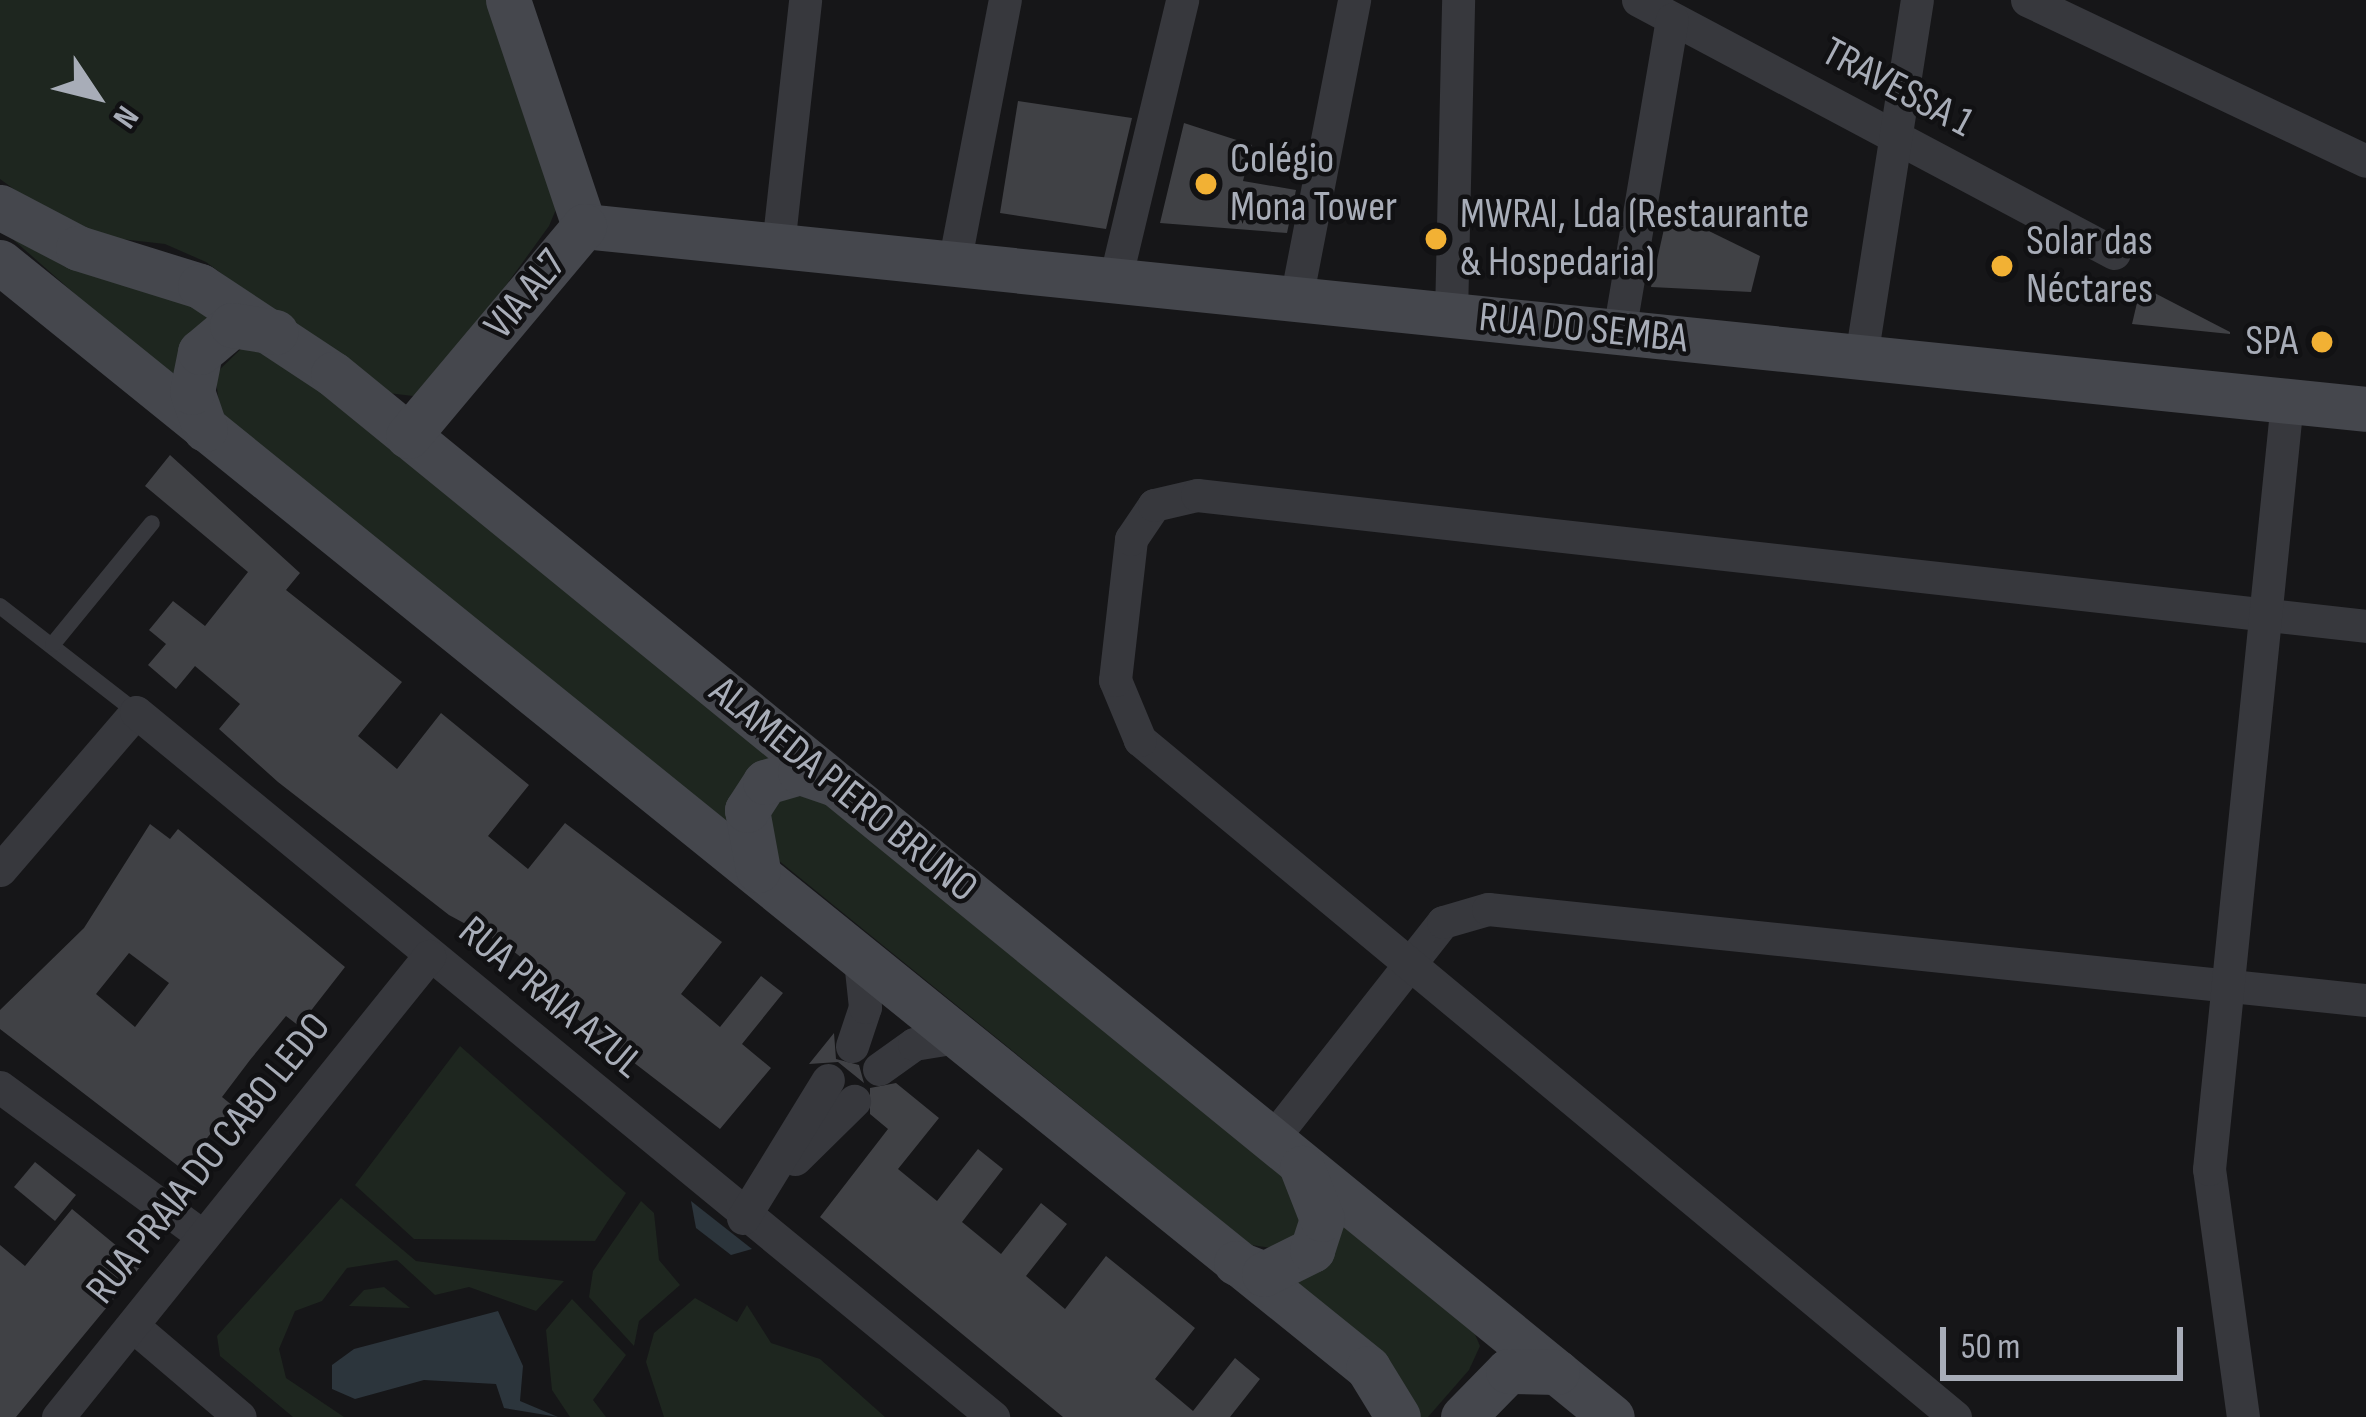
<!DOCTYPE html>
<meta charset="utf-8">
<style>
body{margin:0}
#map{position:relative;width:2366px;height:1417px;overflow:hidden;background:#161618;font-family:"Sofia Sans Condensed",sans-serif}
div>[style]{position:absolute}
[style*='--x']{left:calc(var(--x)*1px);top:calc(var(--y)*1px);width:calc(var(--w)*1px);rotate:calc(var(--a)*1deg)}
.green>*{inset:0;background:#1e261f}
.water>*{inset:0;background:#2c353c}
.building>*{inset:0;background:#404145}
.lane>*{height:16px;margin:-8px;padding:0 8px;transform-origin:8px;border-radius:8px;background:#37383d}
.street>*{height:33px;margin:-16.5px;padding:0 16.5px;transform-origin:16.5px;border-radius:16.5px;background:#37383d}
.secondary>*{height:45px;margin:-22.5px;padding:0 22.5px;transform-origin:22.5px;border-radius:22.5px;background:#45474d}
.dots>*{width:33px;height:33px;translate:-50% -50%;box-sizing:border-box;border:6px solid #111113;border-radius:50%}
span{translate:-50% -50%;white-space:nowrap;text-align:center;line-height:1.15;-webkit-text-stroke:9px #111113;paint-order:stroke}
.street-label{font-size:42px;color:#a8adb8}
.poi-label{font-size:42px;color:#a8adb8}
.left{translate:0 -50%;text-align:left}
.right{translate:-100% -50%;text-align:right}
.north{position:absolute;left:36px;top:36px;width:120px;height:120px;-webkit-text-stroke:9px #111113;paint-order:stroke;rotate:125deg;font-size:33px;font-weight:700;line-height:48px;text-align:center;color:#a8adb8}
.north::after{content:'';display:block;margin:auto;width:42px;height:54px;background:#a8adb8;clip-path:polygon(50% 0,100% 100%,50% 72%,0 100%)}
.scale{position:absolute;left:1940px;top:1327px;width:243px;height:54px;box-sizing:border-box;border:6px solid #a8adb8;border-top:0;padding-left:15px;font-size:36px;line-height:42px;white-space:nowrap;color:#a8adb8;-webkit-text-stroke:9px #111113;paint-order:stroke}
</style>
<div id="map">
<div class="green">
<i style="clip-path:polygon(0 0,492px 0,557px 207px,549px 226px,444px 371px,413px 396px,380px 392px,206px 262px,165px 244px,76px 234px,0 179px)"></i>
<i style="clip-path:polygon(0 228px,60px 264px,229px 316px,176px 383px)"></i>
<i style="clip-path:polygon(244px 346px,274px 353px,779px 760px,729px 823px,221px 417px,215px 374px)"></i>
<i style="clip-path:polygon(820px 788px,1304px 1184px,1301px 1233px,1278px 1249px,1251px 1245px,762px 847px,770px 798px)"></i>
<i style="clip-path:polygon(460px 1046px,626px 1193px,595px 1241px,414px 1239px,355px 1185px)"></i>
<i style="clip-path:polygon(341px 1198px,416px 1261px,564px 1281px,536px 1311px,469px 1287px,435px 1295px,397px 1260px,347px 1268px,322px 1301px,295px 1311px,279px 1349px,286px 1378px,344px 1417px,293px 1417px,220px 1356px,217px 1336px)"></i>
<i style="clip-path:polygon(641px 1201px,654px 1213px,659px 1260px,680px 1285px,639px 1321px,634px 1346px,589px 1297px,593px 1271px)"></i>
<i style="clip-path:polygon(1343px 1217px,1471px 1325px,1480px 1346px,1469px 1370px,1428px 1417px,1415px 1417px,1292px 1285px)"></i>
<i style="clip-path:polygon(384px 1287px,410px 1308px,349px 1306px,364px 1290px)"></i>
<i style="clip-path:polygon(695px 1298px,737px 1322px,747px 1305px,771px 1343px,820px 1359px,885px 1417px,664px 1417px,646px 1362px,654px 1333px)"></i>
<i style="clip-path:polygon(572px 1299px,626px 1355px,593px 1400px,606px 1417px,570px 1417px,552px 1390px,546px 1330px)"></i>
</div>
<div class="water">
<i style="clip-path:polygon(691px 1201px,752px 1249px,731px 1255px,696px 1228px)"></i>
<i style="clip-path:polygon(498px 1311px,523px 1366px,520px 1401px,558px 1417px,504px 1408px,496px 1384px,424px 1380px,355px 1399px,332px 1389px,332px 1365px,354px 1349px)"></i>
</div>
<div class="building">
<i style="clip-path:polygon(1018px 101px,1132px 118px,1106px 229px,1000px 213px)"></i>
<i style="clip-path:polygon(1184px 123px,1252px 145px,1243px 181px,1296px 190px,1287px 233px,1160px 223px)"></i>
<i style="clip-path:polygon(1668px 211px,1760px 256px,1751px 292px,1651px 287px)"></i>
<i style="clip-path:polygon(2141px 286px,2230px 332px,2230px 334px,2132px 324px)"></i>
<i style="clip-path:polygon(170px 455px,300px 573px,286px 590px,402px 682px,358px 736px,397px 769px,441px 713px,529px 785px,488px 836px,528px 869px,565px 823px,722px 942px,681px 994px,720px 1027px,761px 976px,783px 993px,742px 1044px,771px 1068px,720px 1129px,537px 988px,546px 977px,508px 947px,449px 915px,278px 782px,219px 729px,240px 704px,195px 666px,176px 689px,148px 665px,166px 644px,149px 630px,173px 601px,205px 626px,248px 572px,145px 486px)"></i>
<i style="clip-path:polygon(evenodd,150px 824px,170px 839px,178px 829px,345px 967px,299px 1026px,286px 1016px,250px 1060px,222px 1097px,233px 1106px,182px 1169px,0 1029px,0 1010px,84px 928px,150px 824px,129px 953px,169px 983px,135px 1027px,96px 994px,129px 953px)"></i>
<i style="clip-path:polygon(834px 1033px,836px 1059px,859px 1065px,864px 1083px,838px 1062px,809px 1064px)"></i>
<i style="clip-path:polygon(896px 1083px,939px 1118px,898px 1169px,937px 1201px,978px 1149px,1003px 1169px,962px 1222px,1001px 1254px,1041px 1203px,1067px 1224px,1026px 1276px,1065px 1309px,1106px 1256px,1195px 1328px,1155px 1379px,1193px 1411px,1235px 1358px,1260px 1379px,1230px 1417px,1063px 1417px,820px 1217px,888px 1129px,870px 1114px,870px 1088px)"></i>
<i style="clip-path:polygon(35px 1162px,76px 1195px,55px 1221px,14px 1187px)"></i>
<i style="clip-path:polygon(72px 1209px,141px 1266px,16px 1417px,0 1417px,0 1245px,25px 1266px)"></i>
</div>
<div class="lane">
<i style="--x:0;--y:606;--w:172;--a:37.9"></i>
<i style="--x:53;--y:644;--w:156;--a:-50.7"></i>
</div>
<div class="street">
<i style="--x:1638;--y:0;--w:539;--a:27.99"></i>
<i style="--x:2027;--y:0;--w:375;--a:25.4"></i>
<i style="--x:778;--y:246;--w:247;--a:-83.7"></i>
<i style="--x:954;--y:264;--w:269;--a:-79.1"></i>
<i style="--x:1115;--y:280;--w:288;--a:-76.5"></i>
<i style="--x:1296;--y:299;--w:305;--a:-79"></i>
<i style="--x:1451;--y:315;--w:315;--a:-88.7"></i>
<i style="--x:1619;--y:332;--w:317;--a:-80.4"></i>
<i style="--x:1861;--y:357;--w:361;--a:-81.1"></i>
<i style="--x:0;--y:870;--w:208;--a:-49.3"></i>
<i style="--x:136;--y:712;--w:1110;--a:39.44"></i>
<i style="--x:852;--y:1046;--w:41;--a:-71.6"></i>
<i style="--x:865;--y:1007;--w:56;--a:-96.1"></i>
<i style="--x:879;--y:1069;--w:43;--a:-35.5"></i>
<i style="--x:914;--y:1044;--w:50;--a:-9.3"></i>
<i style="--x:0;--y:1087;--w:252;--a:36.3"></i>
<i style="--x:1272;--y:1139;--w:276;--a:-51.8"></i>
<i style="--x:1443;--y:922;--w:47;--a:-16.1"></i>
<i style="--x:1488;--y:909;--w:883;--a:5.92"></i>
<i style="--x:795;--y:1159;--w:83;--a:-44.5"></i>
<i style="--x:743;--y:1218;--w:162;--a:-58.4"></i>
<i style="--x:133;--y:1326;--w:140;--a:40.4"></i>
<i style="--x:58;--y:1417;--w:592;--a:-51.17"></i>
<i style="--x:1955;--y:1417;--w:1060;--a:-140.28"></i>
<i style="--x:1140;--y:740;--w:65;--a:-112.6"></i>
<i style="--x:1115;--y:680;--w:142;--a:-83.5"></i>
<i style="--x:1131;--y:539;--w:41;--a:-55.9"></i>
<i style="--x:1154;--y:505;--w:44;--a:-13.1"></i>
<i style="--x:1197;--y:495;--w:1176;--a:6.39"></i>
<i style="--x:2243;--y:1417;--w:250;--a:-97.8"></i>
<i style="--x:2209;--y:1169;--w:772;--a:-84.2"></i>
</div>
<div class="secondary">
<i style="--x:508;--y:0;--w:238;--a:71.4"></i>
<i style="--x:0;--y:207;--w:88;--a:27.7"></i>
<i style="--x:78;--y:248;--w:128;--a:17.3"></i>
<i style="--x:200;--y:286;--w:159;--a:33.5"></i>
<i style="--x:333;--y:374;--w:1650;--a:39.2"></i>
<i style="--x:584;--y:226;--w:1791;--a:5.86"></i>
<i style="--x:0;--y:262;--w:1759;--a:38.95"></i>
<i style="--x:1368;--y:1368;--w:57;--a:58.5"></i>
<i style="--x:205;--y:429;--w:39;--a:-109"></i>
<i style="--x:192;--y:392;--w:41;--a:-78.7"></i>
<i style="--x:200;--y:352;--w:42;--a:-40.2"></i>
<i style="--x:232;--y:325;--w:44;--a:9.2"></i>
<i style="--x:408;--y:436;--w:274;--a:-50"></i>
<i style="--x:758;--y:870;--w:61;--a:-100.4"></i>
<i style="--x:747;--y:810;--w:33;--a:-57"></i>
<i style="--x:765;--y:782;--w:36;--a:-16"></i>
<i style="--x:800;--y:772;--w:34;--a:19"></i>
<i style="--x:1236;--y:1263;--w:30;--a:21"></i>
<i style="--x:1264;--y:1274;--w:54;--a:-26.6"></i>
<i style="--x:1312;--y:1250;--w:33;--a:-72"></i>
<i style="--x:1322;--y:1219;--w:55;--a:-111.4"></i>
<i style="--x:1463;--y:1417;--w:64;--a:-45.6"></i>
<i style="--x:1508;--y:1371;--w:49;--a:1.2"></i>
</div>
<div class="dots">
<i style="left:1206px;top:184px;background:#f2b134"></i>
<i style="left:1436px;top:239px;background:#f2b134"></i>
<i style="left:2002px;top:266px;background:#f2b134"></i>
<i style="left:2322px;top:342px;background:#f2b134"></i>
</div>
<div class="street-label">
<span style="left:1897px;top:88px;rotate:28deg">TRAVESSA 1</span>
<span style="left:526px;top:295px;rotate:-50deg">VIA AL7</span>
<span style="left:1583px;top:329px;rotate:6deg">RUA DO SEMBA</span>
<span style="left:843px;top:790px;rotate:39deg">ALAMEDA PIERO BRUNO</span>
<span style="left:550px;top:998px;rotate:40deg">RUA PRAIA AZUL</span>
<span style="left:209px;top:1159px;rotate:-51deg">RUA PRAIA DO CABO LEDO</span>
</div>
<div class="poi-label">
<span class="left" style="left:1230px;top:184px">Colégio<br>Mona Tower</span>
<span class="left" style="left:1460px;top:239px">MWRAI, Lda (Restaurante<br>&amp; Hospedaria)</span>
<span class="left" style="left:2026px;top:266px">Solar das<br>Néctares</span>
<span class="right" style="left:2298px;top:342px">SPA</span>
</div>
<div class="north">N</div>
<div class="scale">50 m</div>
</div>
